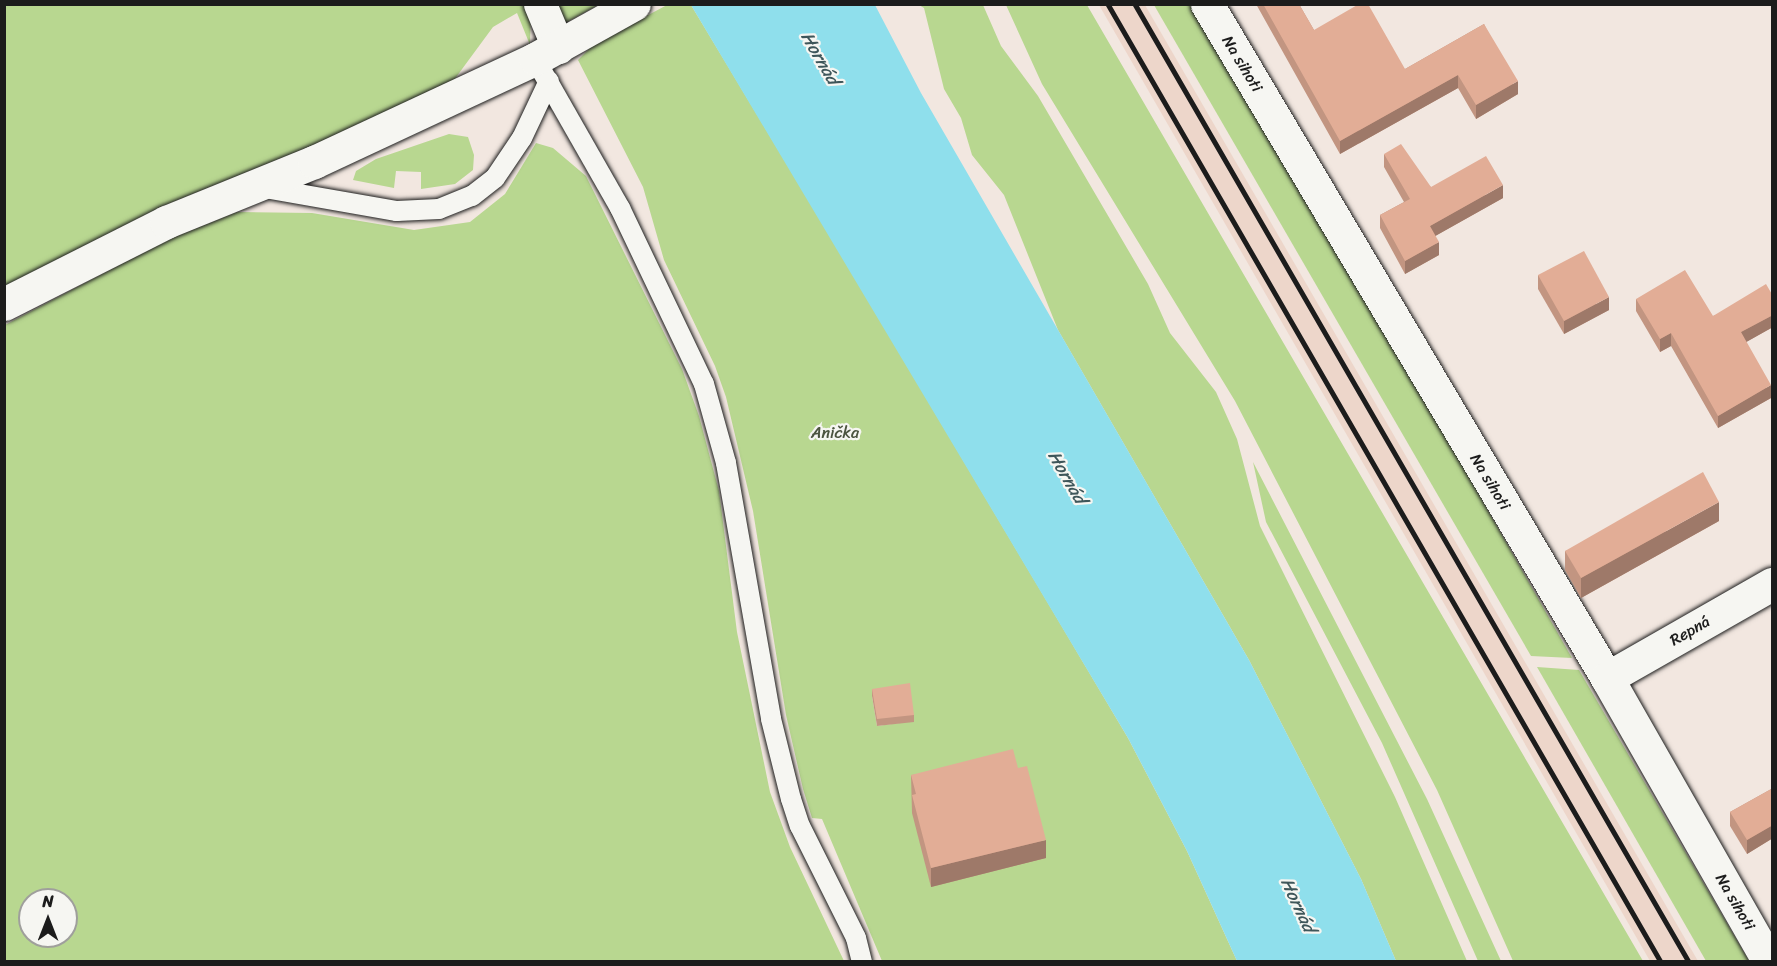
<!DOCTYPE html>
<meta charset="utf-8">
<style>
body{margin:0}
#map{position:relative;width:1777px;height:966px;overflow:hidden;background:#f2e7e0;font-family:Sriracha,sans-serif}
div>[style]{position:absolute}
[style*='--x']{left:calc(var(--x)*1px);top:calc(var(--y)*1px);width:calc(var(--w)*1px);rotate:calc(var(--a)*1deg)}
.built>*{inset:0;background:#edd6ca}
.green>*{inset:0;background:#b8d790}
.water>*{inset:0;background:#8fdfec}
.roads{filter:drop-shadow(0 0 2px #1c1c1c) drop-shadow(0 0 2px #1c1c1c)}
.service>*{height:20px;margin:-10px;padding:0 10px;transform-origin:10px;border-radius:10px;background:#f6f6f2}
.minor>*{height:33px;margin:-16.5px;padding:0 16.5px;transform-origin:16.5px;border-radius:16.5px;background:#f6f6f2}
.rail>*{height:4.5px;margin:-2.25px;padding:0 2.25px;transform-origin:2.25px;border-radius:2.25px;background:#1c1c1c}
.wall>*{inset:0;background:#c29581}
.shaded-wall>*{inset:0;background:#9e7969}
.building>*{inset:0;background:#e2ad96}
span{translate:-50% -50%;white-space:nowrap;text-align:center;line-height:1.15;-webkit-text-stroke:4.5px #f6f6f2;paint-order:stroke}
.street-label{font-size:16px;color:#1c1c1c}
.park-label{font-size:16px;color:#4b543f}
.water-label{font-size:18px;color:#3e565a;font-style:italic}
.frame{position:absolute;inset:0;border:6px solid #1c1c1c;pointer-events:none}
.north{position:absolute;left:18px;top:888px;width:60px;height:60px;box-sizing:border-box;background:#f6f6f2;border:2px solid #9f9f9c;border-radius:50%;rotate:0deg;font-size:16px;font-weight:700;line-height:24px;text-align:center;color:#1c1c1c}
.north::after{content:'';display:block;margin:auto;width:21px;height:27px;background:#1c1c1c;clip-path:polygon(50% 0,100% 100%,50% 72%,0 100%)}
</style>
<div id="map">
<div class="built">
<i style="clip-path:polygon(1099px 5px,1145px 5px,1698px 961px,1650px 961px)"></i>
</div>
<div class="green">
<i style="clip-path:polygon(531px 4px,530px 45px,517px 13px,493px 27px,454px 80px,396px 112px,163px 206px,5px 286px,4px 5px)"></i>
<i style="clip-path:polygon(548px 5px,598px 5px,567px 22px,561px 21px)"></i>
<i style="clip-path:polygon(evenodd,667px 5px,691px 5px,830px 236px,1128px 738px,1187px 851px,1237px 961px,882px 961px,822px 819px,812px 818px,803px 789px,786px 715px,753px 511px,726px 397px,715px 366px,664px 260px,643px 187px,578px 60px,594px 44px,667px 5px,872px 696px,914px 721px,877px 726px,872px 696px)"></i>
<i style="clip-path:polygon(919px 5px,983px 5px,1001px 46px,1038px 96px,1148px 284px,1170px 333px,1216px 392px,1237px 439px,1260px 526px,1395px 797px,1467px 961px,1396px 961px,1361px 879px,1249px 660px,1058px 330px,1004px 195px,972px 155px,961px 118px,944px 89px,924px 8px)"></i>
<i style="clip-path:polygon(1006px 5px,1087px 5px,1643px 961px,1513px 961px,1437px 790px,1235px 401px,1042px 84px)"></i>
<i style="clip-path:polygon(1154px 5px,1191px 5px,1399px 354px,1572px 658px,1531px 656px)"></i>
<i style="clip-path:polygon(449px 134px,468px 137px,474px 155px,473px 170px,455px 184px,421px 189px,421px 172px,396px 171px,394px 188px,353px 180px,356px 171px,376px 159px)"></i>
<i style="clip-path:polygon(evenodd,536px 143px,553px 148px,586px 176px,682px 369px,699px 416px,719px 491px,737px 632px,770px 792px,790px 847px,844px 961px,5px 962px,5px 325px,167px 240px,237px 212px,312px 213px,414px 230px,470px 222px,505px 194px,536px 143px,30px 900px,66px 900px,66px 936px,30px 936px,30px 900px)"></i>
<i style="clip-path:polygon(1253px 462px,1427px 799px,1501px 961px,1478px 961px,1382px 743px,1266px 522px)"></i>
<i style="clip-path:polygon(1537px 667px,1579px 670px,1749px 961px,1706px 961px)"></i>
</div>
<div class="water">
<i style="clip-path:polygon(691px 5px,875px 5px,921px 93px,1249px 660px,1361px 879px,1396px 961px,1237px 961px,1187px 851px,1128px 738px)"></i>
</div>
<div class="roads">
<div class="service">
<i style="--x:535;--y:59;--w:172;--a:60.3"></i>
<i style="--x:620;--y:208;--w:195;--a:64.5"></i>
<i style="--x:704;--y:384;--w:82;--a:74.4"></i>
<i style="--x:726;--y:463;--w:260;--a:80"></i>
<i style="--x:771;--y:719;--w:82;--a:76"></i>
<i style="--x:791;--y:799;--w:28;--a:72"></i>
<i style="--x:800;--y:826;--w:125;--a:63.4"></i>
<i style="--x:856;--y:938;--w:25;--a:76"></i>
<i style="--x:259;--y:187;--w:140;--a:9.9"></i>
<i style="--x:397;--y:211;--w:42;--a:-2.7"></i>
<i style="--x:439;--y:209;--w:35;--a:-22"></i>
<i style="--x:472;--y:196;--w:29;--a:-38"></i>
<i style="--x:495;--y:178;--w:48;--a:-56"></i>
<i style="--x:522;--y:138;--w:63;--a:-64.7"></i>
</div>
<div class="minor">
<i style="--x:540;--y:4;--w:47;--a:67.3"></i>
<i style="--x:1207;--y:4;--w:784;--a:59.31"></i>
<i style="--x:1607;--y:678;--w:327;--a:60.3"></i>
<i style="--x:4;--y:304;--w:182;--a:-26.8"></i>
<i style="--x:166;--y:222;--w:160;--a:-22.1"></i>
<i style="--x:314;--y:162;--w:244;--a:-25"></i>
<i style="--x:535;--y:59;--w:113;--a:-29.1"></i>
<i style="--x:1607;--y:678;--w:190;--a:-29.7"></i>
</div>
</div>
<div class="rail">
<i style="--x:1108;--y:4;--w:1106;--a:60"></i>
<i style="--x:1135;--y:4;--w:1107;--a:59.96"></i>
</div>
<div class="wall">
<i style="clip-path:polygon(1256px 4px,1299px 4px,1314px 30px,1405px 69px,1484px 24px,1518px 94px,1476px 119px,1458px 88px,1340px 154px)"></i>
<i style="clip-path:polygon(1384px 154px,1431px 187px,1503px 198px,1435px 236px,1439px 255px,1405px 274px,1380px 228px,1380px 215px,1404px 202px,1384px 167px)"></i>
<i style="clip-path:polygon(1538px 275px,1609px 310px,1564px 334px,1538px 289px)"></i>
<i style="clip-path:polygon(1773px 296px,1773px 327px,1746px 342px,1771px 398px,1718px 428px,1671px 346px,1660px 352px,1636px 311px,1636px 299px,1713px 316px)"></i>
<i style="clip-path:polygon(1719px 521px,1581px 598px,1565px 570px,1565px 551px)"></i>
<i style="clip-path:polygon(872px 689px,914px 715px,914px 722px,877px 726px,872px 696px)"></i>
<i style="clip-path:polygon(1018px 768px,1046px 858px,931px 887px,912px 813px,911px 775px)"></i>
<i style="clip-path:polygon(1773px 788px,1773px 838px,1747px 854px,1730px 826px,1730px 812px)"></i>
</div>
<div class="shaded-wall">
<i style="clip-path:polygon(1458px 75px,1458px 88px,1340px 154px,1340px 141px)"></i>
<i style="clip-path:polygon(1518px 81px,1518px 94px,1476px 119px,1476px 105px)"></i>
<i style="clip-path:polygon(1503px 185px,1503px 198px,1430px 239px,1430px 226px)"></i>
<i style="clip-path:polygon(1439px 242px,1439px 255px,1405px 274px,1405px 261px)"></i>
<i style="clip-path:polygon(1609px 297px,1609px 310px,1564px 334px,1564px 321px)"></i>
<i style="clip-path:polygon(1773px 315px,1773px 327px,1741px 345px,1741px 332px)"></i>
<i style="clip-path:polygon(1671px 333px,1671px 346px,1660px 352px,1660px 339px)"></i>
<i style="clip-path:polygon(1771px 385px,1771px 398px,1718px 428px,1718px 416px)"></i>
<i style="clip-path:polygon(1719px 502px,1719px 521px,1581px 598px,1581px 578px)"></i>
<i style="clip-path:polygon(1773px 825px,1773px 838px,1747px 854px,1747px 840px)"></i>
<i style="clip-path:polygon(1046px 840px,1046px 858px,931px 887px,931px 868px)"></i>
</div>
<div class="building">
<i style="clip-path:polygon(1263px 4px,1299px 4px,1314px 30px,1359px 4px,1368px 4px,1405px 69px,1484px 24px,1518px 81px,1476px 105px,1458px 75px,1340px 141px)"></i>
<i style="clip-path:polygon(1401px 144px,1431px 187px,1486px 156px,1503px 185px,1430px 226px,1439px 242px,1405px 261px,1380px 215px,1410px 199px,1384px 154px)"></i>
<i style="clip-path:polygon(1584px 251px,1609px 297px,1564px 321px,1538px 275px)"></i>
<i style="clip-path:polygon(1685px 270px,1713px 316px,1766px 284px,1773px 296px,1773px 315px,1741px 332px,1771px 385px,1718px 416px,1671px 333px,1660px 339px,1636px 299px)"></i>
<i style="clip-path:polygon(1703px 472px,1719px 502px,1581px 578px,1565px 551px)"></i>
<i style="clip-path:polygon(910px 683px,914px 715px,877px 719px,872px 689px)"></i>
<i style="clip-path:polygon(1013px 749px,1018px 768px,1027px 766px,1046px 840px,931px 868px,912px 795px,916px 794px,911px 775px)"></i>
<i style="clip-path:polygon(1773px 788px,1773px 825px,1747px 840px,1730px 812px)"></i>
</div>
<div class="street-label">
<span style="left:1242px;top:64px;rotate:59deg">Na sihoti</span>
<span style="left:1490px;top:482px;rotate:59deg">Na sihoti</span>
<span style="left:1690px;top:631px;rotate:-30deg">Repná</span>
<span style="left:1735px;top:902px;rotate:60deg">Na sihoti</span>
</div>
<div class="park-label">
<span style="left:835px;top:433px">Anička</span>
</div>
<div class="water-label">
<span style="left:820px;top:58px;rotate:60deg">Hornád</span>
<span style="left:1067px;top:477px;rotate:60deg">Hornád</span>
<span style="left:1298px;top:905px;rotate:65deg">Hornád</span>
</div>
<div class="frame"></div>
<div class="north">N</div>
</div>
